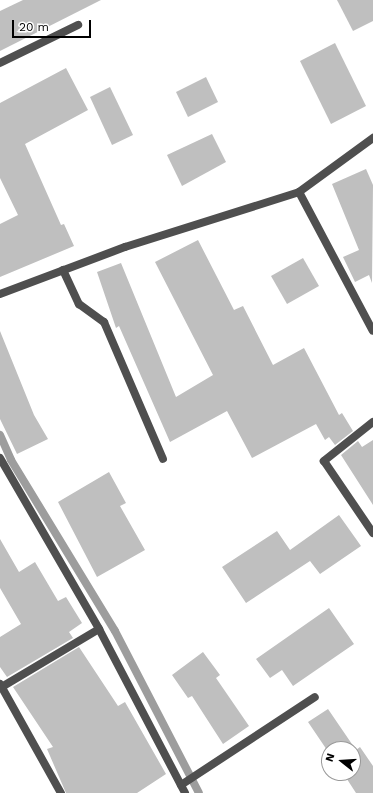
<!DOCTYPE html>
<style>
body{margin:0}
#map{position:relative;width:373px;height:793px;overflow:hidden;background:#fff;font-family:"Work Sans",sans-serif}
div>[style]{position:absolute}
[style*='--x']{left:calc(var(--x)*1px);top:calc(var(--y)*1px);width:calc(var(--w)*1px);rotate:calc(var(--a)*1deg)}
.stream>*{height:8px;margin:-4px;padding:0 4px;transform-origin:4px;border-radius:4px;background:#9d9d9d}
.building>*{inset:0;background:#bfbfbf}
.lane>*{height:8px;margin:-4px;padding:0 4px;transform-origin:4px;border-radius:4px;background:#4f4f4f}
.street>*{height:8px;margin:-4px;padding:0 4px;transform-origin:4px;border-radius:4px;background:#4f4f4f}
span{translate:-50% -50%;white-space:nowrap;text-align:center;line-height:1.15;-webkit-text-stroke:3.5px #fff;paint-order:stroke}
.north{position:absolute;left:321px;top:741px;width:40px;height:40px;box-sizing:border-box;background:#fff;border:1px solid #999;border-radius:50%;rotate:287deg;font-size:11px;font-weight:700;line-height:16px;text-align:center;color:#000}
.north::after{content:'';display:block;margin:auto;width:14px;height:18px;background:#000;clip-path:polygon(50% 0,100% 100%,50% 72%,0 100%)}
.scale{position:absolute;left:12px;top:20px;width:79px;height:18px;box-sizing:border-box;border:2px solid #000;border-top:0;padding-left:5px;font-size:12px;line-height:14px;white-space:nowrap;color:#000;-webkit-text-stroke:3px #fff;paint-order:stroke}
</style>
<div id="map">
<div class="stream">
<i style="--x:0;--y:435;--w:27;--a:66"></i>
<i style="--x:11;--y:460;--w:200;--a:58.7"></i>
<i style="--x:115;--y:631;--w:182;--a:62.6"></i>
</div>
<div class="building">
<i style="clip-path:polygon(23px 0,101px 0,0 51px,0 11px)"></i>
<i style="clip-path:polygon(337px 0,373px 0,373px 21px,353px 31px)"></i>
<i style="clip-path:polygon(335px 43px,366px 106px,331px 124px,300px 61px)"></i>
<i style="clip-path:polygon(66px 68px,88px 110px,25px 144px,61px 225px,64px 224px,74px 246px,0 277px,0 224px,18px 215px,0 178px,0 103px)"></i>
<i style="clip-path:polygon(206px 77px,218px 102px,188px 117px,176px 92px)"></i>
<i style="clip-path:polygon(110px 87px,133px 135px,112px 145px,90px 97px)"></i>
<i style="clip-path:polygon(212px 134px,226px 162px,182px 186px,167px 155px)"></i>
<i style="clip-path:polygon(366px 169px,373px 185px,372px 283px,369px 275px,355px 282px,343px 257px,359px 250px,332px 184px)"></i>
<i style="clip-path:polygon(198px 240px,234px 310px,243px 306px,273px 365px,304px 348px,339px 415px,342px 413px,353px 431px,335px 445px,329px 437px,325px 440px,316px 424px,252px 458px,227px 411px,170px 442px,119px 326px,116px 328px,97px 272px,121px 263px,176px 397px,213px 375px,155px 262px)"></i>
<i style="clip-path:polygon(303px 258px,319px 286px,287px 304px,271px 276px)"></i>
<i style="clip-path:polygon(0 331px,34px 415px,48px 439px,17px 454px,0 419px)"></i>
<i style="clip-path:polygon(373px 440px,373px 505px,341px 455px,358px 441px,362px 447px)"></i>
<i style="clip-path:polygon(109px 472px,126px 503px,120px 506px,145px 550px,97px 577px,58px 502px)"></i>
<i style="clip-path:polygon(339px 515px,361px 546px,320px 574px,310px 561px,246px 603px,222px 567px,277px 531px,290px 550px)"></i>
<i style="clip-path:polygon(0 539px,19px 572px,35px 562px,58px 601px,66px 597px,82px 623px,69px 632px,73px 638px,7px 677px,0 667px,0 637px,21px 624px,0 588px)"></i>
<i style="clip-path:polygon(329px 608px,354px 644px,293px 686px,282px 670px,270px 678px,256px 659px)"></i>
<i style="clip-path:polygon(79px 647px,118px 706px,125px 702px,166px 774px,137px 793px,66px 793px,47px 749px,53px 747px,13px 687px)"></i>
<i style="clip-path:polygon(203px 652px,220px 675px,216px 678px,249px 726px,223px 744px,192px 696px,188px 698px,172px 675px)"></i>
<i style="clip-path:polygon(328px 709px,356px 750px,360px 747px,373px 766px,373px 793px,356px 793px,343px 773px,353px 773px,353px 749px,329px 749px,329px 753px,308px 722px)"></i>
</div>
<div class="lane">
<i style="--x:63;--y:270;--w:38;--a:65"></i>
<i style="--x:79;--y:304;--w:31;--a:36"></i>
<i style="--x:104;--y:322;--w:149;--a:66.7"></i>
<i style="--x:373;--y:422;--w:63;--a:141.5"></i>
<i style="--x:324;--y:461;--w:87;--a:55.8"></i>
</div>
<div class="street">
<i style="--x:0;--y:63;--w:87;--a:-26"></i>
<i style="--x:299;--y:192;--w:157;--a:62"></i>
<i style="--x:0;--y:294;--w:134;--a:-20.6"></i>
<i style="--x:125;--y:247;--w:182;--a:-17.5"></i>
<i style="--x:299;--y:192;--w:92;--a:-36.1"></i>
<i style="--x:0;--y:458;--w:198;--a:59.9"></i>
<i style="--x:99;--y:629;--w:185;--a:62.3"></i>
<i style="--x:0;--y:684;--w:125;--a:60.8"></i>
<i style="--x:0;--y:688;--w:115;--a:-30.8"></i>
<i style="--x:181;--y:785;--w:160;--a:-33.3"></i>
</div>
<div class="north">N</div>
<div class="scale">20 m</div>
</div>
